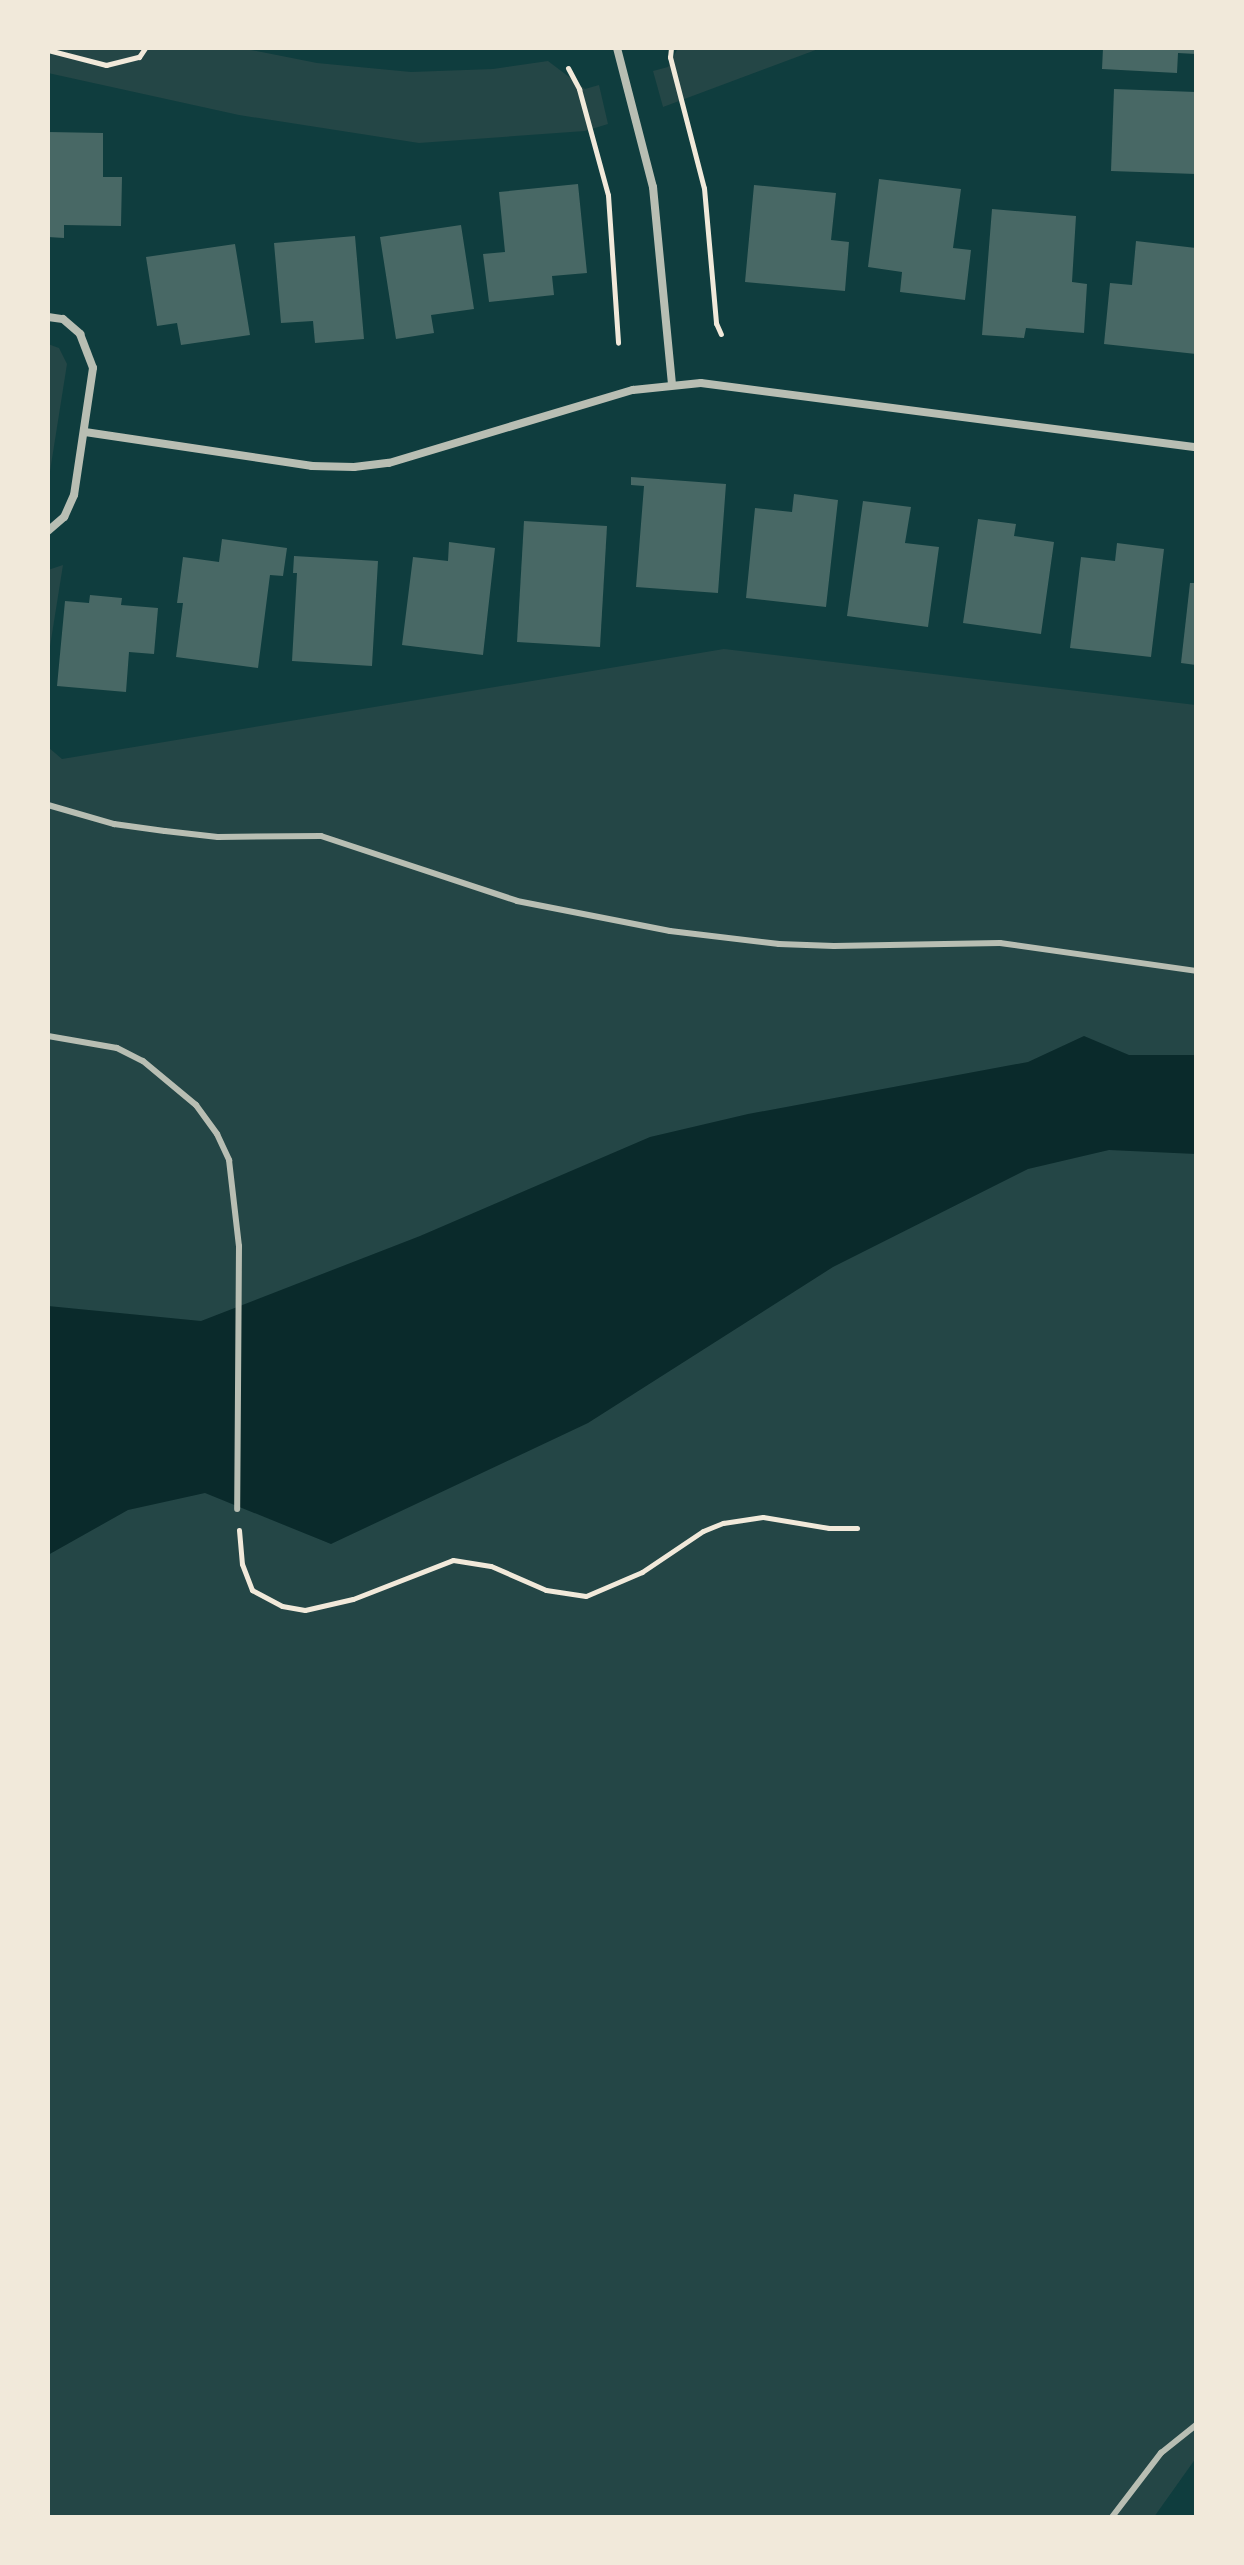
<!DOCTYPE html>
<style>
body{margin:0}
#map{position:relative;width:1244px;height:2565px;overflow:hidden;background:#0f3d3e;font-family:"Golos Text",sans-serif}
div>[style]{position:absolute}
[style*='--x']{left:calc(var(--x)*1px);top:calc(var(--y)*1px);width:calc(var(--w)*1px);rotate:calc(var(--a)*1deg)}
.green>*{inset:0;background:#244646}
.water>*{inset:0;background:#0a2a2b}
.building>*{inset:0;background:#486865}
.path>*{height:5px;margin:-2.5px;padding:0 2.5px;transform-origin:2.5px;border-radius:2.5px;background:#f1e9da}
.service>*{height:6px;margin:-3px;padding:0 3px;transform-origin:3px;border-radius:3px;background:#b8beb3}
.minor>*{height:8px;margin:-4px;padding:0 4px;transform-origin:4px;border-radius:4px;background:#b8beb3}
span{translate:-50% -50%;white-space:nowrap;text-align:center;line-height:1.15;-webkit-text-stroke:6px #f1e9da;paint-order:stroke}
.frame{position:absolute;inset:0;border:50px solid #f1e9da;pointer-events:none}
</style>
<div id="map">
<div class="green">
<i style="clip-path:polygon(48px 48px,241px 48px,317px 63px,411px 72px,493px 69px,548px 61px,585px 89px,599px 85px,608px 124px,585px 131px,419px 143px,239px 115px,48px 73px)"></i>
<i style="clip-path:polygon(678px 48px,821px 48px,663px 107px,653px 71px,668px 67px)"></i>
<i style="clip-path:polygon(48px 344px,59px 348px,67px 364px,48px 484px)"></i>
<i style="clip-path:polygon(63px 565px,48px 659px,48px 570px)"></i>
<i style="clip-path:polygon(724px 649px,1196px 705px,1196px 2458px,1154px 2517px,48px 2517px,48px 747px,62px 759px)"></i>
</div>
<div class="water">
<i style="clip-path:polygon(1084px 1036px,1129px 1055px,1196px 1055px,1196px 1154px,1109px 1150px,1028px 1169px,833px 1267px,588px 1423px,331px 1544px,205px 1493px,128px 1510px,48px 1555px,48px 1306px,201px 1321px,420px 1236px,650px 1137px,748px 1114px,1028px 1062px)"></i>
</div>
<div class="building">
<i style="clip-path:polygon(1103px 48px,1196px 48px,1196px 54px,1178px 53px,1177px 73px,1102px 69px)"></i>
<i style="clip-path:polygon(1114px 89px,1196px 92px,1196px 174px,1111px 171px)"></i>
<i style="clip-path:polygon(48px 132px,103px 133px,103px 177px,122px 177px,121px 226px,64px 225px,64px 238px,48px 237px)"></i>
<i style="clip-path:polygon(879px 179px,961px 189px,953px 248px,971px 250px,965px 300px,900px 292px,902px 272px,868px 267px)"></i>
<i style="clip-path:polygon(578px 184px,587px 273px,552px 276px,554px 295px,489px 302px,483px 254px,505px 252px,499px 192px)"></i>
<i style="clip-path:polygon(754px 185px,836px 193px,831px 240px,849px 242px,845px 291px,745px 282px)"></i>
<i style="clip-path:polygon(992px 209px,1076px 216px,1072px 282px,1087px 284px,1084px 333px,1026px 328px,1024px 338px,982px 335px)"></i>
<i style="clip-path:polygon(461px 225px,474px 309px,431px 315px,434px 333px,396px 339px,380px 237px)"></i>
<i style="clip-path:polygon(355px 236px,364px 339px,315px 343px,313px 321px,281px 323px,274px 243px)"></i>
<i style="clip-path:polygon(1136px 241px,1196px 248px,1196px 354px,1104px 344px,1110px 283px,1132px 285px)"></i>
<i style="clip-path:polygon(235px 244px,250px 335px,181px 345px,177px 323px,157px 326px,146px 257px)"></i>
<i style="clip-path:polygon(631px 477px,726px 484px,718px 593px,636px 587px,644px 486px,631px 485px)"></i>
<i style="clip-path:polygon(794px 494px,838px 500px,826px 607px,746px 598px,755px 508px,792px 512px)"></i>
<i style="clip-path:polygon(863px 501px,911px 507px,905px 543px,939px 547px,928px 627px,847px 616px)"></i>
<i style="clip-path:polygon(978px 519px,1016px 524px,1014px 536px,1054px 542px,1041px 634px,963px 623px)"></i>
<i style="clip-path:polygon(524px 521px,607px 526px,600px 647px,517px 642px)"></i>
<i style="clip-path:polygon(222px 539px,287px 548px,283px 576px,270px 575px,258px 668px,176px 657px,183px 603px,177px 603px,183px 557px,219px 562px)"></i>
<i style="clip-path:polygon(449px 542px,495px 548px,483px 655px,402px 645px,413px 557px,448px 561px)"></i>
<i style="clip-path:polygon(1117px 543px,1164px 549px,1151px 657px,1070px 648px,1081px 557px,1115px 561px)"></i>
<i style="clip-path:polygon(294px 556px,378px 561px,372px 666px,292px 661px,297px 573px,293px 573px)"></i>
<i style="clip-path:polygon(1190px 583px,1196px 583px,1196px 665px,1181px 663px)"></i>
<i style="clip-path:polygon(90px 595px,122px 598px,121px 605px,158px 608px,154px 654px,129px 652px,126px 692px,57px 686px,65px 601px,89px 603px)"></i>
</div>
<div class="path">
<i style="--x:671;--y:48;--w:9;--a:96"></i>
<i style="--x:670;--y:57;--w:135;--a:75.5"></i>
<i style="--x:704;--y:188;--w:136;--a:84.9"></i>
<i style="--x:716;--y:323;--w:12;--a:66"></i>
<i style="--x:48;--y:50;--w:60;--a:14.5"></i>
<i style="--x:106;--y:65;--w:34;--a:-14"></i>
<i style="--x:139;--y:57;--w:11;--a:-56"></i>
<i style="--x:568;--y:68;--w:24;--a:62"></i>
<i style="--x:579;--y:89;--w:110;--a:74.7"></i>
<i style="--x:608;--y:195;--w:148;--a:86.1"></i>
<i style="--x:239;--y:1530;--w:34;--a:85"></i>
<i style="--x:242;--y:1564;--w:28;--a:69"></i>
<i style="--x:252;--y:1590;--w:34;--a:28"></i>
<i style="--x:282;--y:1606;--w:23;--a:10"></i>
<i style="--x:305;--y:1610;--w:49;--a:-12.9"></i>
<i style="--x:353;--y:1599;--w:107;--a:-21.3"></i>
<i style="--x:453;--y:1560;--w:38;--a:9"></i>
<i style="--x:491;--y:1566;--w:60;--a:23.6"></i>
<i style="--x:546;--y:1590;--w:40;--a:8.5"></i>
<i style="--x:586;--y:1596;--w:61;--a:-23.2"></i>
<i style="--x:642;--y:1572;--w:73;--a:-33.9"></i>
<i style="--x:703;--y:1531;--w:22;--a:-22"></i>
<i style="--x:723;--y:1523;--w:40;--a:-8.5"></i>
<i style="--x:763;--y:1517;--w:67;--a:9.5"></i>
<i style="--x:829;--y:1528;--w:28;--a:0"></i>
</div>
<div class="service">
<i style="--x:48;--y:805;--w:69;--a:16.1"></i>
<i style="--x:114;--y:824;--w:51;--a:7.8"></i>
<i style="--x:165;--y:831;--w:53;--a:6.5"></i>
<i style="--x:218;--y:837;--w:103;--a:-0.6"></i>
<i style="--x:321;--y:836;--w:206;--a:18.3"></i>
<i style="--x:517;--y:901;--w:156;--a:11.1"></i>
<i style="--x:670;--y:931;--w:110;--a:6.8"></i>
<i style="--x:779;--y:944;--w:55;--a:2.1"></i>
<i style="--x:834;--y:946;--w:166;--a:-1"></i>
<i style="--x:1000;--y:943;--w:198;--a:8.1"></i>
<i style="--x:48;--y:1036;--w:70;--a:9.9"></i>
<i style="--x:117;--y:1048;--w:29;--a:27"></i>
<i style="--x:143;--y:1061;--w:69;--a:39.7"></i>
<i style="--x:196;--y:1105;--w:36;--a:54"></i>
<i style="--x:217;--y:1134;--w:29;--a:65"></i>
<i style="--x:229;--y:1160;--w:87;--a:83.4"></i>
<i style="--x:239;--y:1246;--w:263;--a:90.4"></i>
<i style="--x:1112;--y:2517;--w:81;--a:-52.6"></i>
<i style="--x:1161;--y:2453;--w:45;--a:-38.7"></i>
</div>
<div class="minor">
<i style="--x:617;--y:48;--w:144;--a:75.5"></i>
<i style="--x:653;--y:187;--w:197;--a:84.5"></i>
<i style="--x:48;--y:317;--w:15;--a:8"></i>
<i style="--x:63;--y:319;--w:23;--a:41"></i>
<i style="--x:80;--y:334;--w:36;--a:69"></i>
<i style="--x:93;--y:368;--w:128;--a:98.5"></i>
<i style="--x:74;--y:495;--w:24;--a:114"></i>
<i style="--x:64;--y:517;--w:21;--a:139"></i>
<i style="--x:85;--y:432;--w:230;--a:8.5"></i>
<i style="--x:312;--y:466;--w:42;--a:1.4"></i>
<i style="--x:354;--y:467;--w:35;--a:-7"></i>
<i style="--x:389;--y:463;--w:255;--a:-16.7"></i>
<i style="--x:633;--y:390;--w:68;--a:-5.9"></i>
<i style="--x:701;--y:383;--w:499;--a:7.4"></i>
</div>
<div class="frame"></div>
</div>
